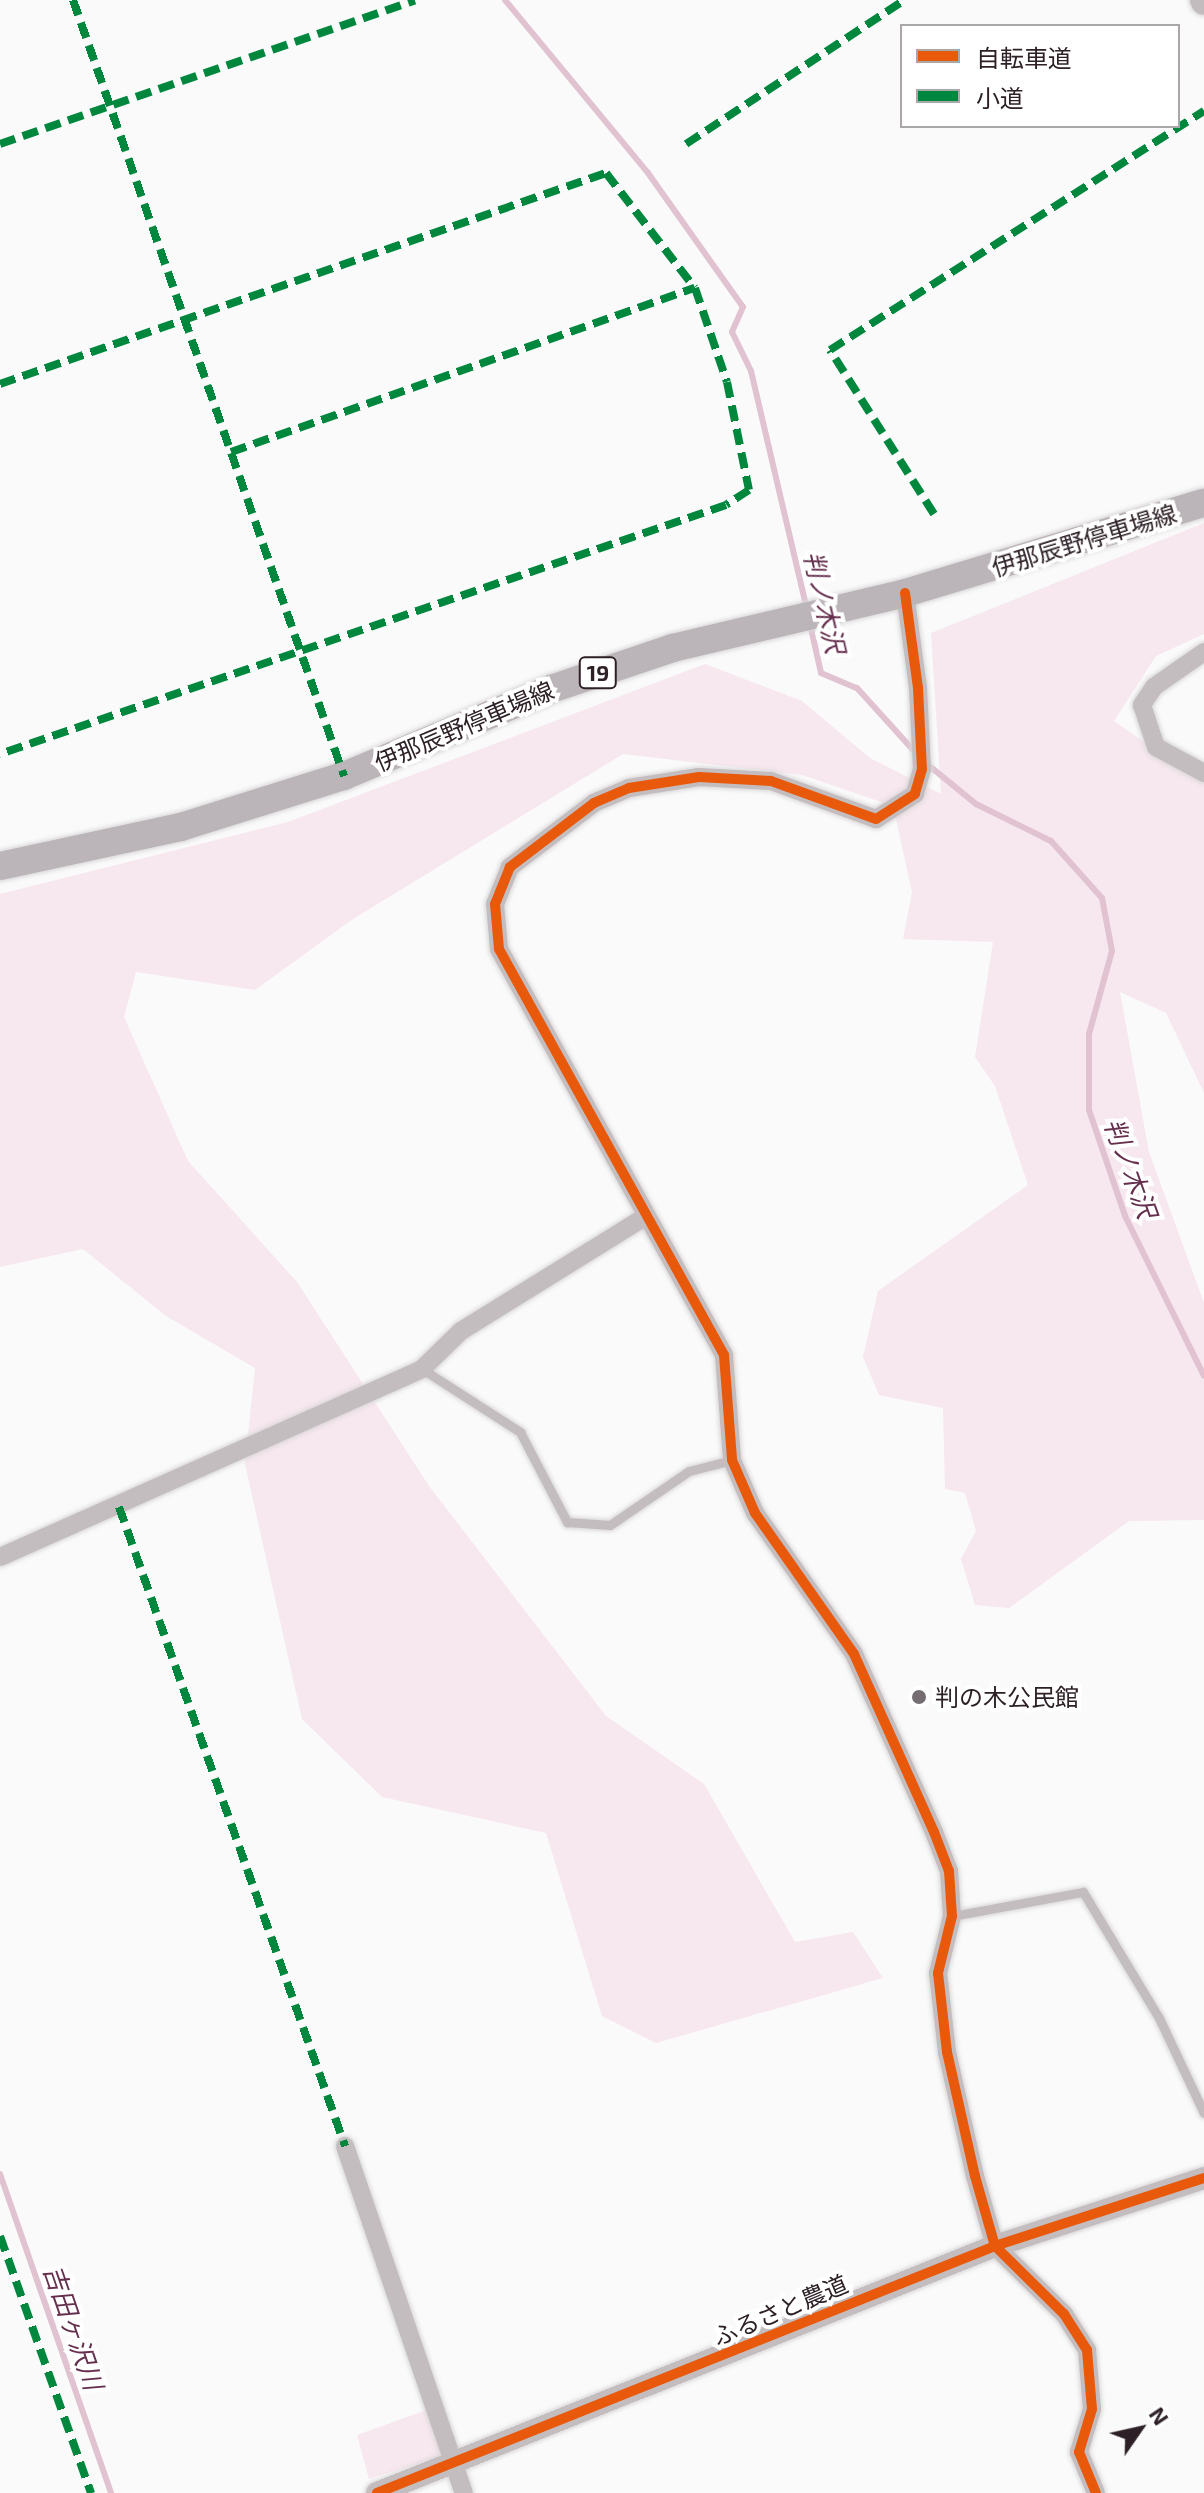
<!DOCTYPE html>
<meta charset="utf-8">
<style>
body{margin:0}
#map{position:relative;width:1204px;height:2493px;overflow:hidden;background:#fafafa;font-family:"Exo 2","Noto Sans JP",sans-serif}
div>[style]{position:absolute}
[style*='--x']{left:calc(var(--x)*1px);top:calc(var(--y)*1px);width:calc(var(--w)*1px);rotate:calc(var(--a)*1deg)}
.green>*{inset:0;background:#f7e7ee}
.stream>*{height:6px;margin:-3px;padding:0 3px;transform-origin:3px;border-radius:3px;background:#e0c2d1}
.roads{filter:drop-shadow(0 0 2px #d9d7d8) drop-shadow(0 0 2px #d9d7d8)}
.service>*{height:9px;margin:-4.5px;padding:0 4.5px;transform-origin:4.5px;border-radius:4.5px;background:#c3bdbf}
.minor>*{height:18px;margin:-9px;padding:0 9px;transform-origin:9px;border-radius:9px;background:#c3bdbf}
.tertiary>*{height:22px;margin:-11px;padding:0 11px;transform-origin:11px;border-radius:11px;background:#c3bdbf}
.secondary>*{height:26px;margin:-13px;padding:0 13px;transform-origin:13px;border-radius:13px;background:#c2bcbe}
.primary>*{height:28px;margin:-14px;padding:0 14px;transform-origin:14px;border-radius:14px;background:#bbb4b8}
.quiet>*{height:8px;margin-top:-4px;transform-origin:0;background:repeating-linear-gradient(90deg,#00873e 0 16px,transparent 0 24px)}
.cycleway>*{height:10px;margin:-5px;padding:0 5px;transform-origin:5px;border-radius:5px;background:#e8590c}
.dots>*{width:22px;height:22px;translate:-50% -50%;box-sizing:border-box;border:4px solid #fff;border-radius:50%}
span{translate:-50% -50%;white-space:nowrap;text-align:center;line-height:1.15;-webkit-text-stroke:8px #fff;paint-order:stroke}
.shield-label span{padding:2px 6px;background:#fff;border:2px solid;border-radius:6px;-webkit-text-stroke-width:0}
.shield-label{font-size:22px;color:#2d2127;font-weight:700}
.street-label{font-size:24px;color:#2d2127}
.poi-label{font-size:24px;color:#2d2127}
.left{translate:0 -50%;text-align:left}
.water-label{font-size:26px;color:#652f4d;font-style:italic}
.legend{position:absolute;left:900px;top:24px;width:280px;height:104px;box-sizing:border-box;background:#fff;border:2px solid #aba6a9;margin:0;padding:10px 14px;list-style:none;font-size:24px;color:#2d2127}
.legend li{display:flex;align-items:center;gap:16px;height:40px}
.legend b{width:40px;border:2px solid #aba6a9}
.north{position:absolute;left:1100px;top:2389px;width:80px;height:80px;-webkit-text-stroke:6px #fff;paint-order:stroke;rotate:56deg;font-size:22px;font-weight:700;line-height:32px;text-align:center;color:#2d2127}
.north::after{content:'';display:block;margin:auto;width:28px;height:36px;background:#2d2127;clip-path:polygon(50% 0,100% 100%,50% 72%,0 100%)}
</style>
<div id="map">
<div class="green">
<i style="clip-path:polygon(1204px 523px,1204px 634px,1156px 656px,1114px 721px,1204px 783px,1204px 1093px,1166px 1013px,1120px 992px,1149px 1152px,1204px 1303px,1204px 1520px,1129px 1521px,1009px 1608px,975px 1605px,961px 1559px,976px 1531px,965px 1493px,945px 1489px,943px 1408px,879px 1395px,863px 1357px,878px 1291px,1028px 1185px,995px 1086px,975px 1057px,993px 942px,903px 939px,912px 892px,893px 806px,802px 775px,623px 754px,353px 919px,255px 990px,136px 972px,124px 1017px,188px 1161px,297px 1282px,429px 1486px,606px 1716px,704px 1784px,795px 1942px,853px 1932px,883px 1978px,656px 2043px,602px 2016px,546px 1833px,382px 1797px,302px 1719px,245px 1464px,255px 1368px,166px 1316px,83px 1249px,0 1267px,0 894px,288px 822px,705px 664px,802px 701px,870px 758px,941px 794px,931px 633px)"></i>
<i style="clip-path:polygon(435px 2407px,452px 2453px,369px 2479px,357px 2435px)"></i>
</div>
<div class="stream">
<i style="--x:505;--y:0;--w:224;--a:50.4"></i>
<i style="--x:648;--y:173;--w:164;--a:54.7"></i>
<i style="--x:743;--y:307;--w:27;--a:114"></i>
<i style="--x:732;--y:332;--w:43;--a:64"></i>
<i style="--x:751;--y:371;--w:244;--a:76.8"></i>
<i style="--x:810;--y:624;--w:50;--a:77.3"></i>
<i style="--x:821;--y:673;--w:39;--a:23"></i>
<i style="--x:857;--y:688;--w:88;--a:47.8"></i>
<i style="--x:927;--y:764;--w:63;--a:39.2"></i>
<i style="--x:976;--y:804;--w:84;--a:26.3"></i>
<i style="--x:1051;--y:841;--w:76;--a:48.2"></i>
<i style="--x:1102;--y:898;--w:54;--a:79.3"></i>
<i style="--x:1112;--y:951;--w:86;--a:105.5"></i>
<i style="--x:1089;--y:1034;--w:76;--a:90"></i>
<i style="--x:1089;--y:1110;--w:112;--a:71.2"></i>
<i style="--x:1125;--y:1216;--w:178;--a:63.7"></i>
<i style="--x:0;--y:2174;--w:338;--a:70.8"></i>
</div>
<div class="roads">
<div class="service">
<i style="--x:422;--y:1369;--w:117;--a:32.7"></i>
<i style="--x:520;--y:1432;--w:102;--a:62.4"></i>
<i style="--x:567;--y:1522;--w:43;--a:4"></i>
<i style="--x:610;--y:1525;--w:96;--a:-34.4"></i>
<i style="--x:689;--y:1471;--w:44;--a:-14.3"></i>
<i style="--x:952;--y:1916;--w:133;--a:-10.4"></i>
<i style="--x:1083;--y:1892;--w:147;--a:58.9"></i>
<i style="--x:1159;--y:2018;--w:105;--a:64.7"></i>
</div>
<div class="minor">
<i style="--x:905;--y:593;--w:96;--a:82.2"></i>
<i style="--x:918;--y:688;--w:81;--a:87.2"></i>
<i style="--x:922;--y:769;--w:26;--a:106"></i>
<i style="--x:915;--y:794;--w:46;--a:147.3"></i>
<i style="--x:876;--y:819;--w:112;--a:-160.1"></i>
<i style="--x:771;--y:781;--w:72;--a:-176.8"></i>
<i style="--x:699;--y:777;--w:71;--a:171.1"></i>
<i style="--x:629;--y:788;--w:38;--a:157"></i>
<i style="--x:594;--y:803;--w:106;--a:142.7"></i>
<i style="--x:510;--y:867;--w:40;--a:112"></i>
<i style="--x:495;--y:904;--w:45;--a:84.9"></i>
<i style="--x:499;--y:949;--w:464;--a:61"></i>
<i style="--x:724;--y:1355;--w:105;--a:85.6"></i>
<i style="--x:732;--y:1460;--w:58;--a:66.5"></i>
<i style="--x:755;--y:1513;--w:172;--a:54.9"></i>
<i style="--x:854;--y:1654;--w:195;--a:65.8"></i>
<i style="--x:934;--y:1832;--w:42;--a:69"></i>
<i style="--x:949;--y:1871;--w:45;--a:86.2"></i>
<i style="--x:952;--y:1916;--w:59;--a:103.8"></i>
<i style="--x:938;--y:1973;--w:80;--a:83.5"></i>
<i style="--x:947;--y:2052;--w:127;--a:77.3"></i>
<i style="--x:975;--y:2176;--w:73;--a:74.1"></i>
<i style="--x:995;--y:2246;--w:97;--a:44.6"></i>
<i style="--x:1064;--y:2314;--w:43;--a:57.4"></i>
<i style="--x:1087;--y:2350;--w:59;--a:85.2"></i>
<i style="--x:1092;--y:2409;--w:45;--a:106.8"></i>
<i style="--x:1079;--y:2452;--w:44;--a:67.5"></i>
<i style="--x:1204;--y:652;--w:61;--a:145"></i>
<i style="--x:1154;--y:687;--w:22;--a:124"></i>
<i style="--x:1142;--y:705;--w:44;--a:71.6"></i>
<i style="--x:1156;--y:747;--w:55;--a:28.4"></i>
<i style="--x:0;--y:1557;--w:462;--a:-24"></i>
<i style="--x:422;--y:1369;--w:54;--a:-44.3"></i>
<i style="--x:461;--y:1331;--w:216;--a:-31.8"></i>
<i style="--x:345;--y:2146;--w:367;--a:71.1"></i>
</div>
<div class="tertiary">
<i style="--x:377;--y:2493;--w:666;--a:-21.79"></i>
<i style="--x:995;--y:2246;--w:220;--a:-18"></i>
</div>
<div class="secondary">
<i style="--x:1203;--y:0;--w:2;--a:63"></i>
</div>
<div class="primary">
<i style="--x:0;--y:866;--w:185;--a:-12.2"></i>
<i style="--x:181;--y:827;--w:171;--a:-17.4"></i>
<i style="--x:344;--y:776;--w:225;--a:-22.8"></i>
<i style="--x:551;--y:689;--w:129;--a:-18.6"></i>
<i style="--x:673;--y:648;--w:238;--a:-13.3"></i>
<i style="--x:905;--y:593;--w:312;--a:-16.8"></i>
</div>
</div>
<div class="quiet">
<i style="--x:73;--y:0;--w:822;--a:70.75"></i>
<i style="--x:0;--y:144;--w:439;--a:-19.1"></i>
<i style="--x:686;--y:144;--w:261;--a:-33.4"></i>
<i style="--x:0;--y:384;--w:642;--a:-19.2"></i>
<i style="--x:606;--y:173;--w:145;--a:52.3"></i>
<i style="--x:695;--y:288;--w:99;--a:71.2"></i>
<i style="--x:727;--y:382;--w:110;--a:78.5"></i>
<i style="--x:749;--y:490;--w:27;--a:147"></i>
<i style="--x:726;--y:505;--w:768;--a:161.07"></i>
<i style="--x:231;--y:452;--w:492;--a:-19.5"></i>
<i style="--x:934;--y:514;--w:194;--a:-122.4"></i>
<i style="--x:830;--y:350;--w:444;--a:-32.6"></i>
<i style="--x:119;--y:1507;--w:678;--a:70.52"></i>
<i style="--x:0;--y:2236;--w:273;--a:70.5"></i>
</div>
<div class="cycleway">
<i style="--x:905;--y:593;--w:96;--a:82.2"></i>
<i style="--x:918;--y:688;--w:81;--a:87.2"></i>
<i style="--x:922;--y:769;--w:26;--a:106"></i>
<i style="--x:915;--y:794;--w:46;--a:147.3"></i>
<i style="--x:876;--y:819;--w:112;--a:-160.1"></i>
<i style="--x:771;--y:781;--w:72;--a:-176.8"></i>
<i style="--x:699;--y:777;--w:71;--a:171.1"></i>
<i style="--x:629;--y:788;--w:38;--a:157"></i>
<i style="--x:594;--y:803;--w:106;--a:142.7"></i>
<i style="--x:510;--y:867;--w:40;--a:112"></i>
<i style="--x:495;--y:904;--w:45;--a:84.9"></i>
<i style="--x:499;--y:949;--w:464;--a:61"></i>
<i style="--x:724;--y:1355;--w:105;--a:85.6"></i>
<i style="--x:732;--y:1460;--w:58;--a:66.5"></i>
<i style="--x:755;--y:1513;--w:172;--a:54.9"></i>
<i style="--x:854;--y:1654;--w:195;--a:65.8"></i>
<i style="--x:934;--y:1832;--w:42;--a:69"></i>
<i style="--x:949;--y:1871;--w:45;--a:86.2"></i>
<i style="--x:952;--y:1916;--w:59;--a:103.8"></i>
<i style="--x:938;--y:1973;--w:80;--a:83.5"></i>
<i style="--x:947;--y:2052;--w:127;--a:77.3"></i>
<i style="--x:975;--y:2176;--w:73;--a:74.1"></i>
<i style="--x:995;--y:2246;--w:97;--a:44.6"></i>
<i style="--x:1064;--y:2314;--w:43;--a:57.4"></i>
<i style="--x:1087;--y:2350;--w:59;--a:85.2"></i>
<i style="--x:1092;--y:2409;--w:45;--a:106.8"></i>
<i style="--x:1079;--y:2452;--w:44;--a:67.5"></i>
<i style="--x:377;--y:2493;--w:666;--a:-21.79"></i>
<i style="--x:995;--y:2246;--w:220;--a:-18"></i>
</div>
<div class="dots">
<i style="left:919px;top:1697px;background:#756d71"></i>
</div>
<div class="shield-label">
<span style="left:598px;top:673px">19</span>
</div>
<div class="street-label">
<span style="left:1084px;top:540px;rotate:-17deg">伊那辰野停車場線</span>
<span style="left:464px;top:726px;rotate:-23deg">伊那辰野停車場線</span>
<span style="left:780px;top:2310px;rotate:-23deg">ふるさと農道</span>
</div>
<div class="poi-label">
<span class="left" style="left:935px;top:1697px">判の木公民館</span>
</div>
<div class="water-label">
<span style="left:825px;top:602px;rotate:77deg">判ノ木沢</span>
<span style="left:1131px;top:1168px;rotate:70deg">判ノ木沢</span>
<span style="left:74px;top:2327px;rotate:71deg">吉田ヶ沢川</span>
</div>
<ul class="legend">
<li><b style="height:10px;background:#e8590c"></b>自転車道</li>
<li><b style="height:10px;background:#00873e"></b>小道</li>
</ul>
<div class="north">N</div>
</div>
